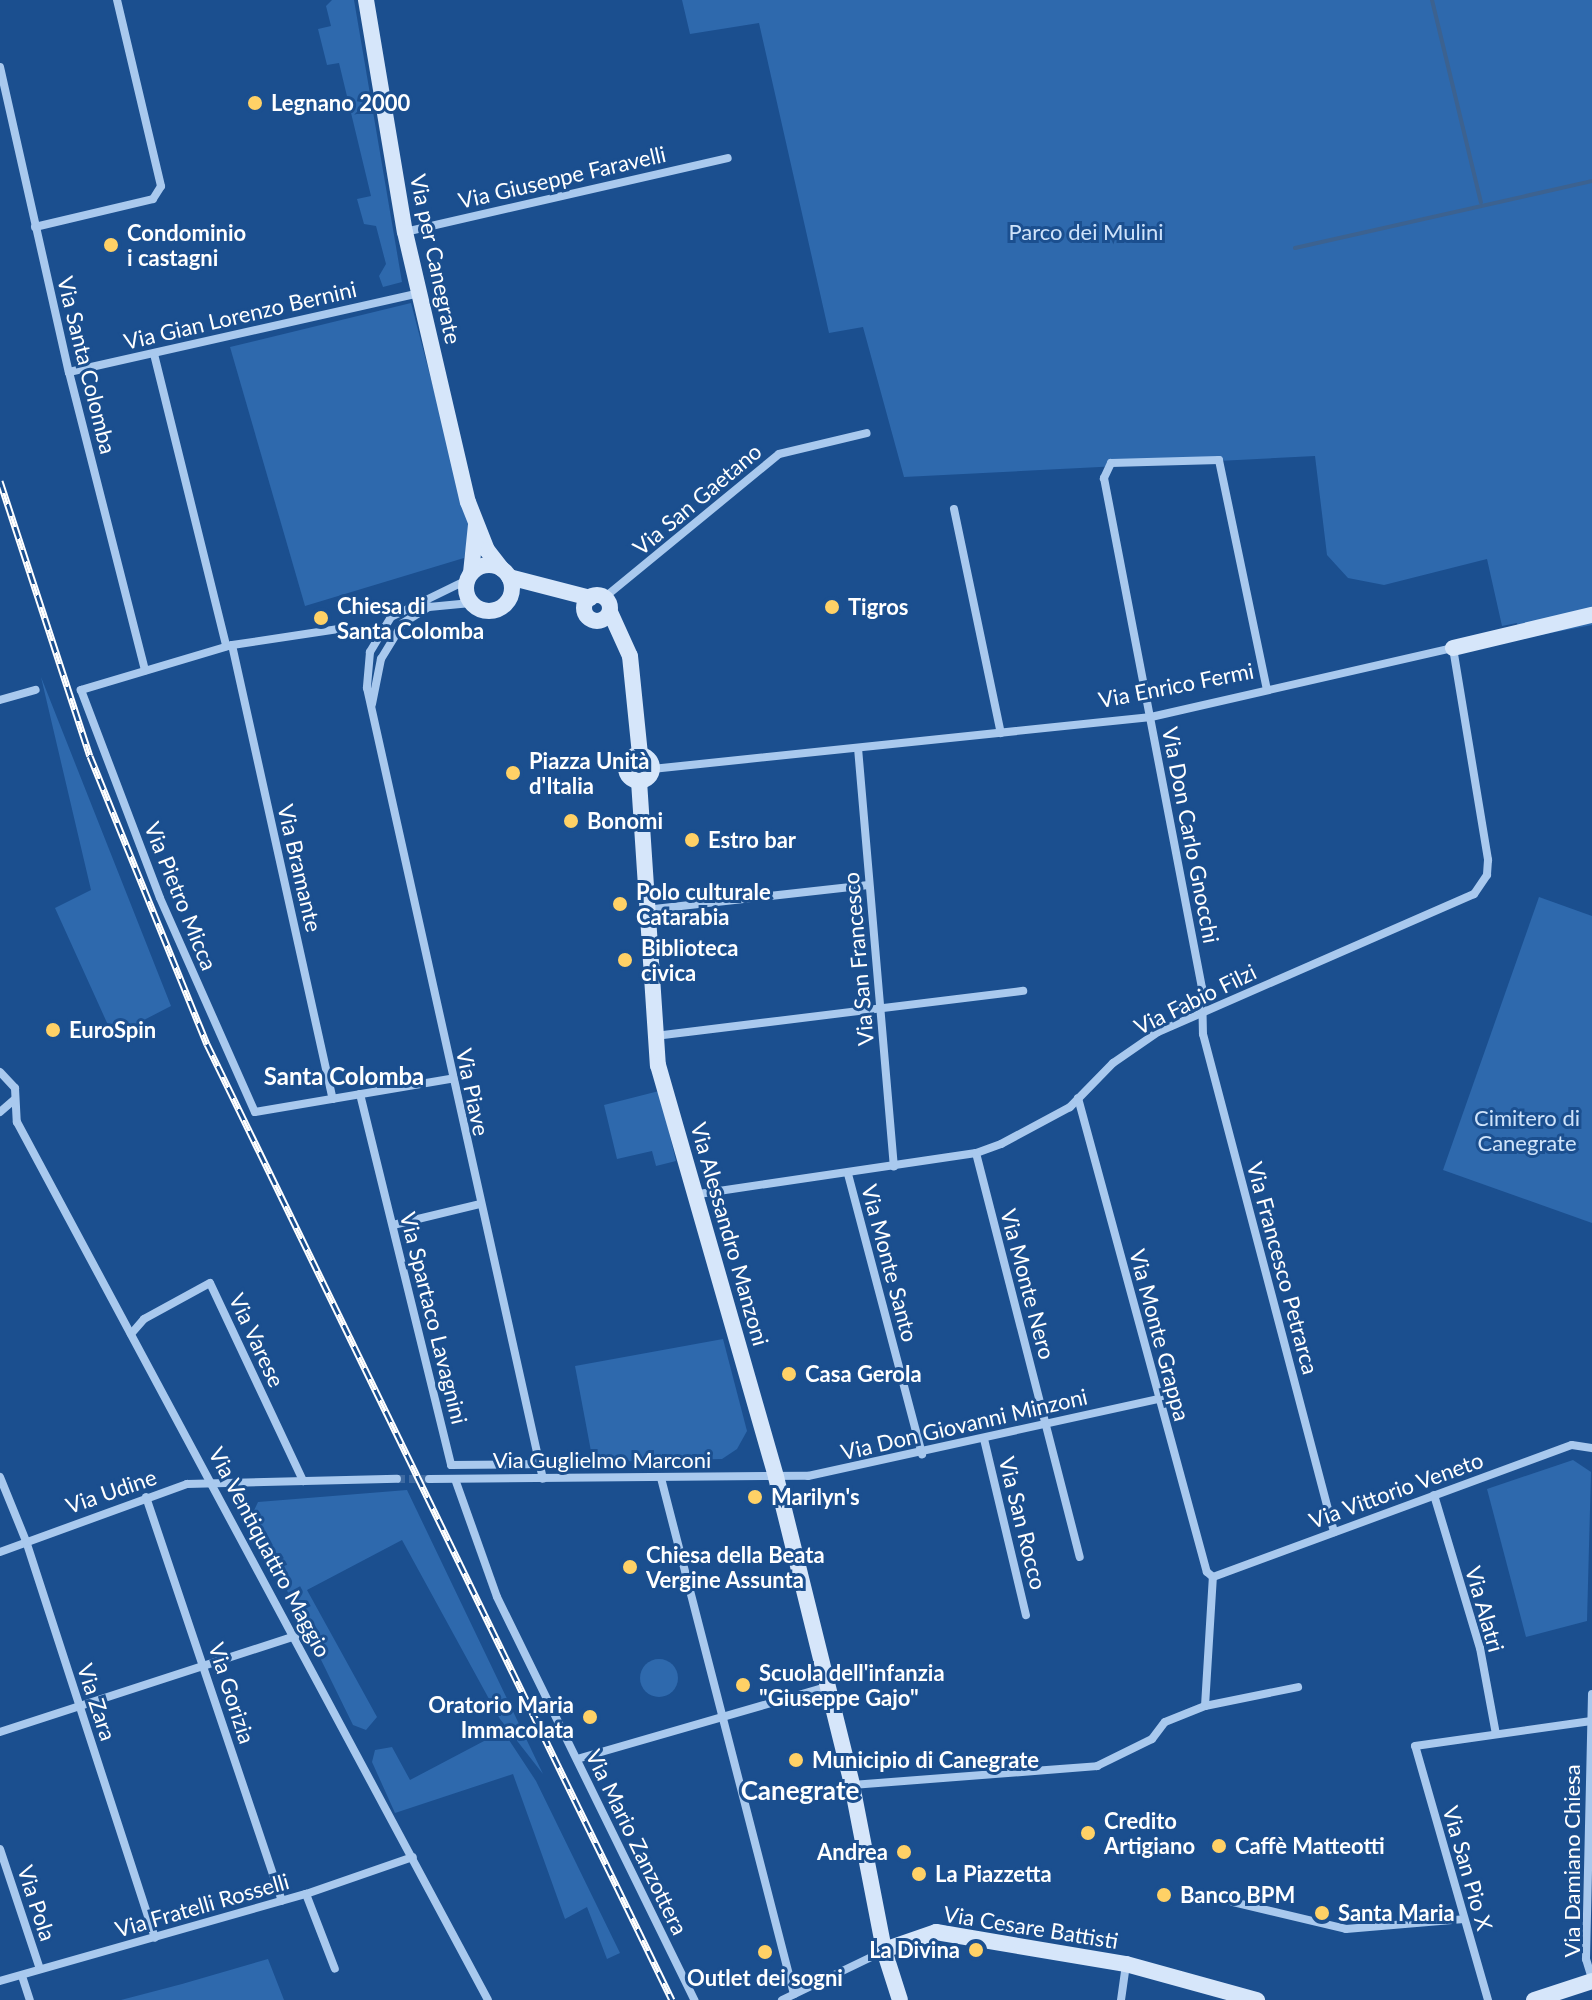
<!DOCTYPE html>
<meta charset="utf-8">
<style>
body{margin:0}
#map{position:relative;width:1592px;height:2000px;overflow:hidden;background:#1b4f8f;font-family:Lato,sans-serif}
div>[style]{position:absolute}
[style*='--x']{left:calc(var(--x)*1px);top:calc(var(--y)*1px);width:calc(var(--w)*1px);rotate:calc(var(--a)*1deg)}
.green>*{inset:0;background:#2e69ad}
.round{border-radius:50%}
.stream>*{height:4px;margin:-2px;padding:0 2px;transform-origin:2px;border-radius:2px;background:#3c6290}
.street-tunnel>*{height:8px;margin-top:-4px;transform-origin:0;background:repeating-linear-gradient(90deg,#3d69a0 0 8px,transparent 0 12px)}
.street>*{height:8px;margin:-4px;padding:0 4px;transform-origin:4px;border-radius:4px;background:#a9c9ee}
.secondary>*{height:16px;margin:-8px;padding:0 8px;transform-origin:8px;border-radius:8px;background:#d6e6fa}
.secondary>.ring{margin:-8px;padding:0;box-sizing:content-box;background:none;border:16px solid #d6e6fa;border-radius:50%}
.rail>*{height:7px;margin-top:-3.5px;transform-origin:0;background:repeating-linear-gradient(90deg,#1b4f8f 0 12px,#fff 0 24px);box-sizing:border-box;border-block:2px solid #fff}
.dots>*{width:22px;height:22px;translate:-50% -50%;box-sizing:border-box;border:4px solid #1b4f8f;border-radius:50%}
span{translate:-50% -50%;white-space:nowrap;text-align:center;line-height:1.15;-webkit-text-stroke:6px #1b4f8f;paint-order:stroke}
.poi-label{font-size:22px;color:#fff;font-weight:700}
.left{translate:0 -50%;text-align:left}
.right{translate:-100% -50%;text-align:right}
.street-label{font-size:22px;color:#fff}
.park-label{font-size:22px;color:#cfe3fa}
.neighbourhood-label{font-size:24px;color:#fff;font-weight:700}
.quarter-label{font-size:26px;color:#fff;font-weight:700}
</style>
<div id="map">
<div class="green">
<i style="clip-path:polygon(332px 0,354px 0,402px 282px,383px 287px,379px 276px,386px 264px,376px 226px,364px 224px,357px 199px,371px 196px,339px 63px,327px 65px,318px 29px,331px 26px,326px 6px)"></i>
<i style="clip-path:polygon(682px 0,1592px 0,1592px 625px,1520px 639px,1517px 623px,1502px 626px,1487px 559px,1384px 585px,1348px 578px,1327px 555px,1315px 456px,904px 477px,863px 327px,829px 333px,759px 23px,690px 34px)"></i>
<i style="clip-path:polygon(411px 303px,470px 528px,464px 558px,305px 606px,230px 347px)"></i>
<i style="clip-path:polygon(41px 677px,171px 1006px,113px 1036px,55px 908px,91px 890px)"></i>
<i style="clip-path:polygon(1539px 897px,1592px 916px,1592px 1223px,1443px 1170px)"></i>
<i style="clip-path:polygon(659px 1091px,676px 1161px,656px 1166px,652px 1151px,617px 1159px,604px 1105px)"></i>
<i style="clip-path:polygon(723px 1339px,747px 1431px,737px 1449px,722px 1459px,593px 1462px,575px 1366px)"></i>
<i style="clip-path:polygon(1573px 1460px,1591px 1472px,1587px 1621px,1526px 1637px,1487px 1489px)"></i>
<i style="clip-path:polygon(407px 1490px,543px 1774px,500px 1719px,402px 1540px,307px 1590px,377px 1717px,366px 1730px,353px 1725px,251px 1517px,258px 1502px)"></i>
<i class="round" style="left:640px;top:1659px;width:38px;height:38px"></i>
<i style="clip-path:polygon(503px 1731px,536px 1781px,620px 1953px,607px 1959px,587px 1907px,565px 1919px,513px 1774px,395px 1813px,372px 1762px,375px 1750px,392px 1747px,410px 1780px)"></i>
<i style="clip-path:polygon(268px 1959px,284px 2000px,121px 2000px,182px 1984px)"></i>
</div>
<div class="stream">
<i style="--x:1432;--y:0;--w:208;--a:76.4"></i>
<i style="--x:1295;--y:248;--w:304;--a:-12.7"></i>
</div>
<div class="street-tunnel">
<i style="--x:397;--y:1479;--w:32;--a:0"></i>
</div>
<div class="street">
<i style="--x:0;--y:67;--w:313;--a:77.3"></i>
<i style="--x:69;--y:372;--w:308;--a:75.7"></i>
<i style="--x:35;--y:227;--w:121;--a:-13.3"></i>
<i style="--x:153;--y:199;--w:15;--a:-58"></i>
<i style="--x:161;--y:186;--w:191;--a:-103.3"></i>
<i style="--x:405;--y:232;--w:331;--a:-12.9"></i>
<i style="--x:154;--y:354;--w:301;--a:76.1"></i>
<i style="--x:69;--y:372;--w:359;--a:-12.7"></i>
<i style="--x:954;--y:509;--w:229;--a:78.2"></i>
<i style="--x:467;--y:580;--w:85;--a:154"></i>
<i style="--x:391;--y:617;--w:41;--a:121"></i>
<i style="--x:370;--y:652;--w:36;--a:95"></i>
<i style="--x:367;--y:688;--w:810;--a:77.46"></i>
<i style="--x:605;--y:597;--w:225;--a:-39.4"></i>
<i style="--x:779;--y:454;--w:90;--a:-13.4"></i>
<i style="--x:345;--y:628;--w:114;--a:171.4"></i>
<i style="--x:232;--y:645;--w:158;--a:163.4"></i>
<i style="--x:81;--y:690;--w:222;--a:69.2"></i>
<i style="--x:160;--y:898;--w:234;--a:66.1"></i>
<i style="--x:255;--y:1112;--w:199;--a:-9.6"></i>
<i style="--x:232;--y:645;--w:465;--a:77.5"></i>
<i style="--x:1267;--y:690;--w:235;--a:-101.8"></i>
<i style="--x:1219;--y:460;--w:108;--a:178.4"></i>
<i style="--x:1111;--y:463;--w:17;--a:115"></i>
<i style="--x:1104;--y:478;--w:519;--a:79.12"></i>
<i style="--x:1202;--y:988;--w:46;--a:88.8"></i>
<i style="--x:1203;--y:1034;--w:515;--a:75.26"></i>
<i style="--x:0;--y:700;--w:37;--a:-16"></i>
<i style="--x:372;--y:704;--w:46;--a:-78.7"></i>
<i style="--x:381;--y:659;--w:42;--a:-58.6"></i>
<i style="--x:403;--y:623;--w:31;--a:-32"></i>
<i style="--x:429;--y:607;--w:42;--a:-5.4"></i>
<i style="--x:858;--y:748;--w:420;--a:85.1"></i>
<i style="--x:652;--y:769;--w:502;--a:-5.95"></i>
<i style="--x:1151;--y:717;--w:310;--a:-12.9"></i>
<i style="--x:1453;--y:648;--w:215;--a:80.6"></i>
<i style="--x:1488;--y:860;--w:15;--a:94"></i>
<i style="--x:1487;--y:875;--w:23;--a:124"></i>
<i style="--x:1474;--y:894;--w:345;--a:156.4"></i>
<i style="--x:1158;--y:1032;--w:55;--a:145.4"></i>
<i style="--x:1113;--y:1063;--w:62;--a:134.3"></i>
<i style="--x:1070;--y:1107;--w:78;--a:151.8"></i>
<i style="--x:1001;--y:1144;--w:27;--a:160"></i>
<i style="--x:976;--y:1153;--w:282;--a:171.6"></i>
<i style="--x:645;--y:910;--w:225;--a:-6.4"></i>
<i style="--x:655;--y:1036;--w:371;--a:-7"></i>
<i style="--x:0;--y:1072;--w:22;--a:47"></i>
<i style="--x:15;--y:1088;--w:34;--a:87"></i>
<i style="--x:17;--y:1122;--w:996;--a:61.79"></i>
<i style="--x:360;--y:1094;--w:382;--a:76.2"></i>
<i style="--x:451;--y:1465;--w:89;--a:-0.6"></i>
<i style="--x:1078;--y:1098;--w:491;--a:74.8"></i>
<i style="--x:1207;--y:1572;--w:8;--a:40"></i>
<i style="--x:0;--y:1112;--w:18;--a:-41"></i>
<i style="--x:976;--y:1153;--w:417;--a:75.6"></i>
<i style="--x:848;--y:1174;--w:290;--a:75.2"></i>
<i style="--x:393;--y:1225;--w:89;--a:-13.6"></i>
<i style="--x:131;--y:1334;--w:20;--a:-49"></i>
<i style="--x:144;--y:1319;--w:75;--a:-28.6"></i>
<i style="--x:210;--y:1283;--w:219;--a:64.8"></i>
<i style="--x:984;--y:1439;--w:181;--a:76.6"></i>
<i style="--x:0;--y:1477;--w:69;--a:67.9"></i>
<i style="--x:26;--y:1541;--w:417;--a:72"></i>
<i style="--x:661;--y:1478;--w:533;--a:75.55"></i>
<i style="--x:429;--y:1479;--w:379;--a:-0.5"></i>
<i style="--x:808;--y:1476;--w:358;--a:-12.4"></i>
<i style="--x:455;--y:1479;--w:125;--a:70.4"></i>
<i style="--x:497;--y:1597;--w:449;--a:63.9"></i>
<i style="--x:1434;--y:1495;--w:160;--a:73.3"></i>
<i style="--x:1480;--y:1648;--w:87;--a:79.5"></i>
<i style="--x:146;--y:1497;--w:426;--a:71.4"></i>
<i style="--x:0;--y:1552;--w:199;--a:-20"></i>
<i style="--x:187;--y:1484;--w:210;--a:-1.4"></i>
<i style="--x:1213;--y:1577;--w:382;--a:-20.2"></i>
<i style="--x:1572;--y:1445;--w:20;--a:9"></i>
<i style="--x:1592;--y:1694;--w:265;--a:91.3"></i>
<i style="--x:1586;--y:1959;--w:21;--a:73"></i>
<i style="--x:1205;--y:1706;--w:95;--a:-11.5"></i>
<i style="--x:0;--y:1732;--w:311;--a:-18"></i>
<i style="--x:577;--y:1759;--w:260;--a:-16.1"></i>
<i style="--x:852;--y:1785;--w:246;--a:-4.4"></i>
<i style="--x:1097;--y:1766;--w:61;--a:-26.1"></i>
<i style="--x:1152;--y:1739;--w:21;--a:-53"></i>
<i style="--x:1165;--y:1722;--w:43;--a:-21.8"></i>
<i style="--x:1205;--y:1706;--w:129;--a:-86.5"></i>
<i style="--x:0;--y:1849;--w:126;--a:71.6"></i>
<i style="--x:306;--y:1894;--w:80;--a:68.9"></i>
<i style="--x:1233;--y:1902;--w:116;--a:13.4"></i>
<i style="--x:1346;--y:1929;--w:118;--a:-4.8"></i>
<i style="--x:22;--y:1976;--w:25;--a:72"></i>
<i style="--x:0;--y:1981;--w:318;--a:-15.9"></i>
<i style="--x:306;--y:1894;--w:113;--a:-19.1"></i>
<i style="--x:782;--y:2000;--w:113;--a:-25.7"></i>
<i style="--x:1121;--y:2000;--w:35;--a:-82"></i>
<i style="--x:1488;--y:2000;--w:264;--a:-106"></i>
<i style="--x:1415;--y:1746;--w:178;--a:-8.1"></i>
</div>
<div class="secondary">
<i style="--x:366;--y:0;--w:235;--a:80.5"></i>
<i style="--x:405;--y:232;--w:277;--a:76.9"></i>
<i style="--x:468;--y:502;--w:52;--a:68.4"></i>
<i style="--x:487;--y:550;--w:24;--a:52"></i>
<i class="ring" style="left:466px;top:565px;width:30px;height:30px"></i>
<i style="--x:471;--y:573;--w:48;--a:-84.1"></i>
<i style="--x:509;--y:577;--w:84;--a:14.5"></i>
<i class="ring" style="left:584px;top:595px;width:10px;height:10px"></i>
<i style="--x:610;--y:612;--w:48;--a:65.6"></i>
<i style="--x:630;--y:656;--w:100;--a:84.2"></i>
<i style="--x:1453;--y:648;--w:143;--a:-13.4"></i>
<i class="ring" style="left:626px;top:755px;width:10px;height:10px"></i>
<i style="--x:639;--y:781;--w:285;--a:86.2"></i>
<i style="--x:658;--y:1065;--w:429;--a:74"></i>
<i style="--x:776;--y:1477;--w:317;--a:76.1"></i>
<i style="--x:852;--y:1785;--w:168;--a:79"></i>
<i style="--x:884;--y:1950;--w:52;--a:72.3"></i>
<i style="--x:884;--y:1950;--w:55;--a:-19.1"></i>
<i style="--x:936;--y:1932;--w:193;--a:9.6"></i>
<i style="--x:1126;--y:1964;--w:136;--a:15.4"></i>
<i style="--x:1534;--y:2000;--w:61;--a:-18.1"></i>
</div>
<div class="rail">
<i style="--x:0;--y:481;--w:289;--a:71.9"></i>
<i style="--x:90;--y:756;--w:311;--a:67.9"></i>
<i style="--x:207;--y:1044;--w:1063;--a:64.06"></i>
</div>
<div class="dots">
<i style="left:255px;top:103px;background:#ffd166"></i>
<i style="left:111px;top:245px;background:#ffd166"></i>
<i style="left:832px;top:607px;background:#ffd166"></i>
<i style="left:321px;top:618px;background:#ffd166"></i>
<i style="left:513px;top:773px;background:#ffd166"></i>
<i style="left:571px;top:821px;background:#ffd166"></i>
<i style="left:692px;top:840px;background:#ffd166"></i>
<i style="left:620px;top:904px;background:#ffd166"></i>
<i style="left:625px;top:960px;background:#ffd166"></i>
<i style="left:53px;top:1030px;background:#ffd166"></i>
<i style="left:789px;top:1374px;background:#ffd166"></i>
<i style="left:755px;top:1497px;background:#ffd166"></i>
<i style="left:630px;top:1567px;background:#ffd166"></i>
<i style="left:743px;top:1685px;background:#ffd166"></i>
<i style="left:590px;top:1717px;background:#ffd166"></i>
<i style="left:796px;top:1760px;background:#ffd166"></i>
<i style="left:1088px;top:1833px;background:#ffd166"></i>
<i style="left:1219px;top:1846px;background:#ffd166"></i>
<i style="left:904px;top:1852px;background:#ffd166"></i>
<i style="left:919px;top:1874px;background:#ffd166"></i>
<i style="left:1164px;top:1895px;background:#ffd166"></i>
<i style="left:1322px;top:1913px;background:#ffd166"></i>
<i style="left:976px;top:1950px;background:#ffd166"></i>
<i style="left:765px;top:1952px;background:#ffd166"></i>
</div>
<div class="poi-label">
<span class="left" style="left:271px;top:103px">Legnano 2000</span>
<span class="left" style="left:127px;top:245px">Condominio<br>i castagni</span>
<span class="left" style="left:337px;top:618px">Chiesa di<br>Santa Colomba</span>
<span class="left" style="left:848px;top:607px">Tigros</span>
<span class="left" style="left:529px;top:773px">Piazza Unità<br>d'Italia</span>
<span class="left" style="left:587px;top:821px">Bonomi</span>
<span class="left" style="left:708px;top:840px">Estro bar</span>
<span class="left" style="left:636px;top:904px">Polo culturale<br>Catarabia</span>
<span class="left" style="left:641px;top:960px">Biblioteca<br>civica</span>
<span class="left" style="left:69px;top:1030px">EuroSpin</span>
<span class="left" style="left:805px;top:1374px">Casa Gerola</span>
<span class="left" style="left:771px;top:1497px">Marilyn's</span>
<span class="left" style="left:646px;top:1567px">Chiesa della Beata<br>Vergine Assunta</span>
<span class="left" style="left:759px;top:1685px">Scuola dell'infanzia<br>"Giuseppe Gajo"</span>
<span class="right" style="left:574px;top:1717px">Oratorio Maria<br>Immacolata</span>
<span class="left" style="left:812px;top:1760px">Municipio di Canegrate</span>
<span class="left" style="left:1104px;top:1833px">Credito<br>Artigiano</span>
<span class="left" style="left:1235px;top:1846px">Caffè Matteotti</span>
<span class="right" style="left:888px;top:1852px">Andrea</span>
<span class="left" style="left:935px;top:1874px">La Piazzetta</span>
<span class="left" style="left:1180px;top:1895px">Banco BPM</span>
<span class="left" style="left:1338px;top:1913px">Santa Maria</span>
<span class="right" style="left:960px;top:1950px">La Divina</span>
<span style="left:765px;top:1978px">Outlet dei sogni</span>
</div>
<div class="street-label">
<span style="left:562px;top:177px;rotate:-13deg">Via Giuseppe Faravelli</span>
<span style="left:436px;top:259px;rotate:78deg">Via per Canegrate</span>
<span style="left:240px;top:315px;rotate:-13deg">Via Gian Lorenzo Bernini</span>
<span style="left:87px;top:365px;rotate:76deg">Via Santa Colomba</span>
<span style="left:697px;top:499px;rotate:-40deg">Via San Gaetano</span>
<span style="left:1176px;top:685px;rotate:-11deg">Via Enrico Fermi</span>
<span style="left:1191px;top:835px;rotate:79deg">Via Don Carlo Gnocchi</span>
<span style="left:300px;top:868px;rotate:77deg">Via Bramante</span>
<span style="left:181px;top:896px;rotate:68deg">Via Pietro Micca</span>
<span style="left:858px;top:959px;rotate:-95deg">Via San Francesco</span>
<span style="left:1195px;top:999px;rotate:-26deg">Via Fabio Filzi</span>
<span style="left:473px;top:1092px;rotate:78deg">Via Piave</span>
<span style="left:730px;top:1234px;rotate:74deg">Via Alessandro Manzoni</span>
<span style="left:890px;top:1263px;rotate:75deg">Via Monte Santo</span>
<span style="left:1283px;top:1268px;rotate:75deg">Via Francesco Petrarca</span>
<span style="left:1028px;top:1284px;rotate:75deg">Via Monte Nero</span>
<span style="left:434px;top:1318px;rotate:76deg">Via Spartaco Lavagnini</span>
<span style="left:1160px;top:1335px;rotate:75deg">Via Monte Grappa</span>
<span style="left:257px;top:1340px;rotate:65deg">Via Varese</span>
<span style="left:964px;top:1424px;rotate:-13deg">Via Don Giovanni Minzoni</span>
<span style="left:602px;top:1460px">Via Guglielmo Marconi</span>
<span style="left:1396px;top:1490px;rotate:-20deg">Via Vittorio Veneto</span>
<span style="left:111px;top:1491px;rotate:-19deg">Via Udine</span>
<span style="left:1023px;top:1523px;rotate:76deg">Via San Rocco</span>
<span style="left:270px;top:1552px;rotate:62deg">Via Ventiquattro Maggio</span>
<span style="left:1485px;top:1609px;rotate:74deg">Via Alatri</span>
<span style="left:232px;top:1693px;rotate:72deg">Via Gorizia</span>
<span style="left:97px;top:1702px;rotate:72deg">Via Zara</span>
<span style="left:637px;top:1842px;rotate:64deg">Via Mario Zanzottera</span>
<span style="left:1572px;top:1861px;rotate:-90deg">Via Damiano Chiesa</span>
<span style="left:1468px;top:1868px;rotate:74deg">Via San Pio X</span>
<span style="left:37px;top:1903px;rotate:72deg">Via Pola</span>
<span style="left:202px;top:1905px;rotate:-16deg">Via Fratelli Rosselli</span>
<span style="left:1031px;top:1927px;rotate:9deg">Via Cesare Battisti</span>
</div>
<div class="park-label">
<span style="left:1086px;top:232px">Parco dei Mulini</span>
<span style="left:1527px;top:1130px">Cimitero di<br>Canegrate</span>
</div>
<div class="neighbourhood-label">
<span style="left:344px;top:1076px">Santa Colomba</span>
</div>
<div class="quarter-label">
<span style="left:800px;top:1791px">Canegrate</span>
</div>
</div>
